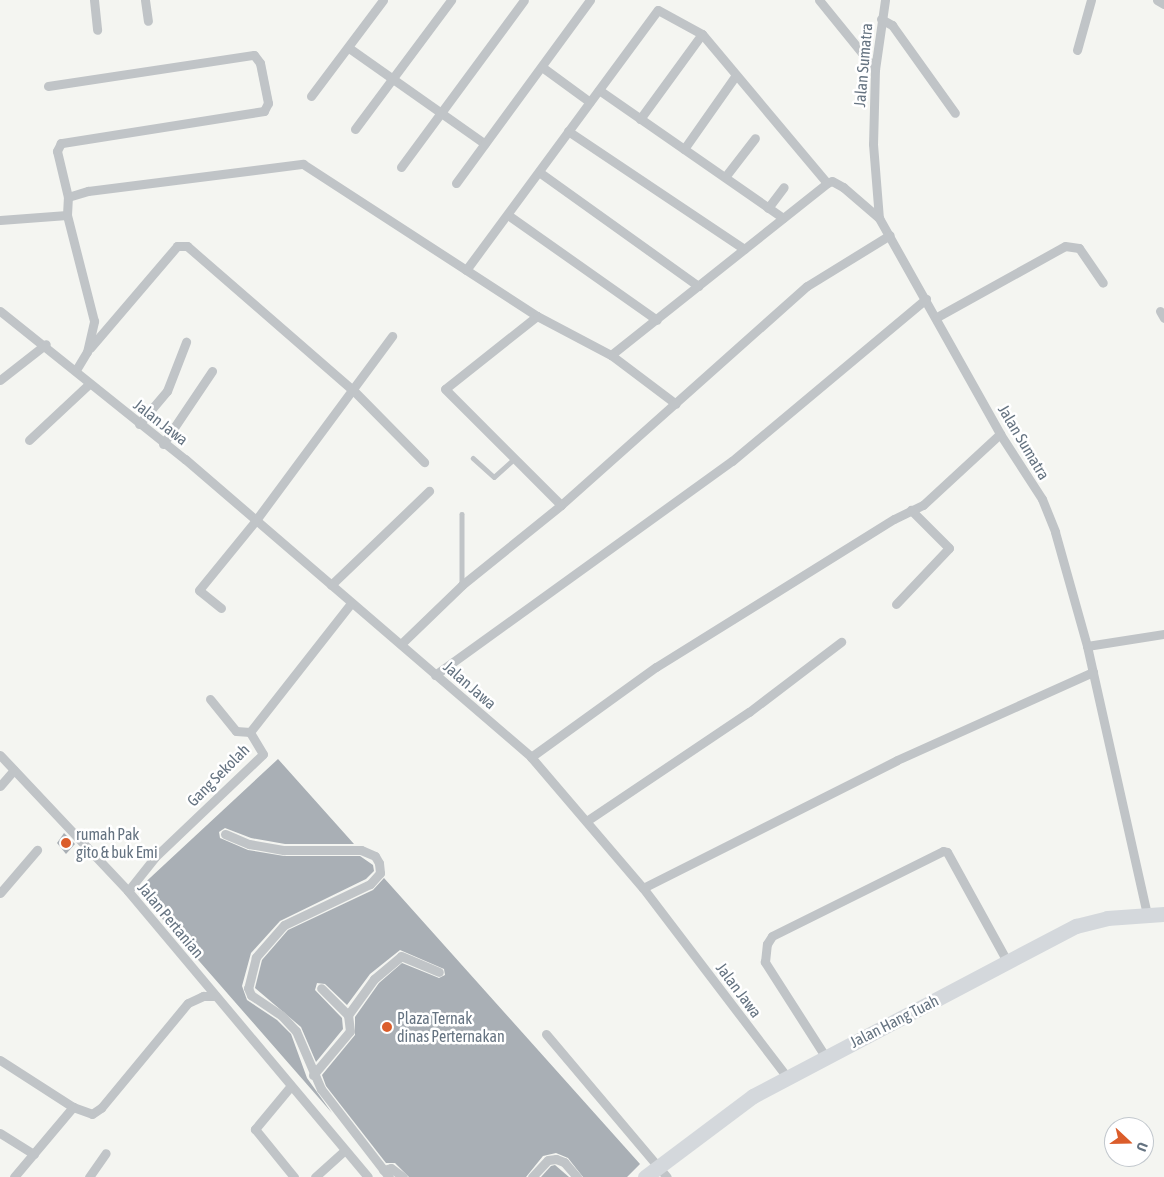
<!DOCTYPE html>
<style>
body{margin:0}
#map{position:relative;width:1164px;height:1177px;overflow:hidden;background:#f4f5f1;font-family:"Asap Condensed",sans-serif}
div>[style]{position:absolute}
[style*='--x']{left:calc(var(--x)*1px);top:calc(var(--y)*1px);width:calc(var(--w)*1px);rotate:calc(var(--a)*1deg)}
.building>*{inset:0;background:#a9afb5}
.service>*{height:4.5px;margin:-2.25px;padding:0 2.25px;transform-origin:2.25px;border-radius:2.25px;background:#c0c4c7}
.minor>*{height:9px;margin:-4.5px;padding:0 4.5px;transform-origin:4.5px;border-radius:4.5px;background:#c0c4c7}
.primary>*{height:15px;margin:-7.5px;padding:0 7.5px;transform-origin:7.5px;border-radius:7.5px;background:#d4d8dc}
.dots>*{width:14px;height:14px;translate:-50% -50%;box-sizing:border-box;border:2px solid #fff;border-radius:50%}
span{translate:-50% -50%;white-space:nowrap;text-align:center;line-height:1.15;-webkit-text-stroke:5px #fff;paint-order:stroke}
.street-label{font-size:16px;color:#657381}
.poi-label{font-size:16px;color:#657381}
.left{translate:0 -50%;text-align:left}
.north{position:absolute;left:1104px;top:1117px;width:50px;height:50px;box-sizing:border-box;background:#fff;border:1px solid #c1c7cd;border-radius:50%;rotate:111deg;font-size:14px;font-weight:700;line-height:20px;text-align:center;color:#657381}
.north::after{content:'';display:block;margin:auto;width:18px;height:22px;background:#db5d2b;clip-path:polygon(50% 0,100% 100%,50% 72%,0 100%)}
</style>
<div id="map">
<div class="building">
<i style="clip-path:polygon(278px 759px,354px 844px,285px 844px,251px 838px,225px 828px,219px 832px,220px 838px,248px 850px,284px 856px,360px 856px,373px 865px,374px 871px,366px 879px,280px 921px,251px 953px,242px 986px,247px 1000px,277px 1020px,291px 1034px,307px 1078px,332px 1113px,137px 890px)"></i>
<i style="clip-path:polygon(64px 833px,75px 844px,66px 854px,57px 843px)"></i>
<i style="clip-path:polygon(384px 878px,640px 1164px,627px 1177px,583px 1177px,568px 1158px,556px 1153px,543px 1156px,526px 1177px,409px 1177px,395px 1163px,386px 1163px,326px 1086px,322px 1075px,355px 1035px,355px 1017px,379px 983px,402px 963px,439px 978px,445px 975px,444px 969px,400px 950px,370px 974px,347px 1005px,325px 984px,317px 983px,315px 990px,342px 1018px,343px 1029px,316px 1062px,301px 1027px,255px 988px,262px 960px,288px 930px,373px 890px)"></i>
<i style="clip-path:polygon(555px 1165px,569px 1177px,541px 1177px,551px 1166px)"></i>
</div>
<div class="service">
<i style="--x:473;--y:458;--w:28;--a:42"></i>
<i style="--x:494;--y:477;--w:28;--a:-42"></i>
<i style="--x:462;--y:514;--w:70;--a:90"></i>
</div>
<div class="minor">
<i style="--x:94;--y:0;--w:30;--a:84"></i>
<i style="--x:145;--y:0;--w:21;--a:82"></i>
<i style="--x:819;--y:0;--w:89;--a:50.9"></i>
<i style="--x:885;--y:0;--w:70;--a:98.2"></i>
<i style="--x:875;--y:69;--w:75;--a:91.5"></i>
<i style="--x:873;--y:144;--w:74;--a:85.4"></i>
<i style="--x:879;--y:218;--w:248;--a:60.7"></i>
<i style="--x:1000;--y:434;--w:77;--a:57.1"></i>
<i style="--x:1042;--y:499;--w:35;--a:68"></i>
<i style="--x:1055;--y:532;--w:118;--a:74.3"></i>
<i style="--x:1087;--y:646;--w:275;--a:77.4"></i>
<i style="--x:1157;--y:0;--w:8;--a:30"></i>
<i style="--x:881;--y:19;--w:13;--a:29"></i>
<i style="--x:892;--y:25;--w:108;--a:54.4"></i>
<i style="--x:349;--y:48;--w:166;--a:35.2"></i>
<i style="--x:1077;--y:50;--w:52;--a:-74.4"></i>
<i style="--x:542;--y:67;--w:59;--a:36.1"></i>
<i style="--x:48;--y:86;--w:208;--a:-8.6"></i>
<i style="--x:254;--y:55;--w:10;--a:53"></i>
<i style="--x:260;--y:63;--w:41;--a:78.7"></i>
<i style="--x:268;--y:103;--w:9;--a:117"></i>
<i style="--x:264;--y:111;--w:206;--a:171"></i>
<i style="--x:61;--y:143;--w:9;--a:117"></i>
<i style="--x:57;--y:151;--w:47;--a:76.6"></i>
<i style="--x:599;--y:90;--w:224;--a:34.8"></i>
<i style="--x:311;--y:96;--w:120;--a:-53.1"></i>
<i style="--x:640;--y:119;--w:105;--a:-53.9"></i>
<i style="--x:355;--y:129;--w:161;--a:-53.3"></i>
<i style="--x:568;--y:131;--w:212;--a:33.8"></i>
<i style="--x:684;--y:149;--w:90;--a:-54.9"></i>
<i style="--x:401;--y:167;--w:207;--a:-53.6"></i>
<i style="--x:539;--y:172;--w:196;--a:35.6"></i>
<i style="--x:725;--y:177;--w:49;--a:-52.4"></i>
<i style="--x:456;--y:183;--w:227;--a:-53.8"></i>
<i style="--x:768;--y:208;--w:26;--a:-53"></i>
<i style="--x:508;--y:215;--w:182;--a:35.2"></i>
<i style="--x:0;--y:220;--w:67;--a:-4.3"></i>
<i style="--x:466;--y:270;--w:323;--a:-53.6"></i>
<i style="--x:658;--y:10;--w:50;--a:28.6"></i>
<i style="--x:702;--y:34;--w:194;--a:50"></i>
<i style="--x:0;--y:311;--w:237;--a:38.7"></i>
<i style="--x:185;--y:459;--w:457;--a:40.7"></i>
<i style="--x:531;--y:757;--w:172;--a:49.5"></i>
<i style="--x:643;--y:888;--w:238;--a:52.7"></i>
<i style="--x:1160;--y:311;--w:8;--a:60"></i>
<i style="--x:537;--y:316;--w:117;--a:141.6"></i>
<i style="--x:445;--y:389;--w:164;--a:45"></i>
<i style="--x:937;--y:317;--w:146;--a:-29"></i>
<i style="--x:1065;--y:246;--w:14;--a:8"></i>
<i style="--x:1079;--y:248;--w:42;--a:55.6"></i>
<i style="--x:90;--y:348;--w:134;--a:-49.5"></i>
<i style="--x:177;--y:246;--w:10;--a:0"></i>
<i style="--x:187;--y:246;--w:221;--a:41"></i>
<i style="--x:354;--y:391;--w:100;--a:45.4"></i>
<i style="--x:611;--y:355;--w:276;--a:-38.5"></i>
<i style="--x:827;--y:183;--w:5;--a:-22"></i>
<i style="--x:832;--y:181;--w:13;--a:29"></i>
<i style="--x:843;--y:187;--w:48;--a:40.7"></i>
<i style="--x:76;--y:370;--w:21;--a:-59"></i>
<i style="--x:87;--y:352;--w:32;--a:-77"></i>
<i style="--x:94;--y:321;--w:109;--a:-104.3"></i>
<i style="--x:67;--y:215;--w:18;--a:-87"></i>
<i style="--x:68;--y:197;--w:21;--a:-17"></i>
<i style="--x:88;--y:191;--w:217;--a:-7.2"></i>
<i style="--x:303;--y:164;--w:279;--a:33"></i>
<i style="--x:537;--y:316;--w:84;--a:27.8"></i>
<i style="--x:611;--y:355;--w:81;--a:37"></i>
<i style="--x:0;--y:380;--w:58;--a:-38"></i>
<i style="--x:139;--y:424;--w:43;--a:-49.7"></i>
<i style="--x:167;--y:391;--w:53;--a:-68.8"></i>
<i style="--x:29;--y:440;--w:82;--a:-43"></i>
<i style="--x:163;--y:444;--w:88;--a:-56.1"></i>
<i style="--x:331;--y:585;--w:136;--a:-43.8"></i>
<i style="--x:896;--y:604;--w:77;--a:-46.6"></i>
<i style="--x:949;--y:548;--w:54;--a:-135"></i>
<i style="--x:221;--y:608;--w:28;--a:-141"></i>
<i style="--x:199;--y:590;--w:90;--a:-50.8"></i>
<i style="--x:256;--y:520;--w:229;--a:-53.5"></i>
<i style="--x:401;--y:644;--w:85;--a:-44"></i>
<i style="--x:462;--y:585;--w:127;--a:-38.9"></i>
<i style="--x:561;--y:505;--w:329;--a:-41.7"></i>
<i style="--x:807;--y:286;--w:97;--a:-31.6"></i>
<i style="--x:1087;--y:646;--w:78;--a:-8.9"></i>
<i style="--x:435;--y:675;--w:366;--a:-35.8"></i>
<i style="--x:732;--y:461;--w:253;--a:-39.9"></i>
<i style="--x:210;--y:699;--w:41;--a:50.9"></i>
<i style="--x:236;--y:731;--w:14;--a:4"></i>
<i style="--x:0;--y:755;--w:187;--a:46.7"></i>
<i style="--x:128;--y:891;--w:373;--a:50"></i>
<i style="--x:531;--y:757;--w:154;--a:-35.8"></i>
<i style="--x:656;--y:667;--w:280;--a:-31.9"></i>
<i style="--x:894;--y:519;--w:32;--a:-26"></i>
<i style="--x:923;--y:505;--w:105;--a:-42.7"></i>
<i style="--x:0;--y:786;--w:21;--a:-49"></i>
<i style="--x:588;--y:820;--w:194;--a:-33.9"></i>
<i style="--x:749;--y:712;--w:116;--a:-37.3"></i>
<i style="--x:225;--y:834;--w:26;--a:23"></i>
<i style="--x:249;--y:844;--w:36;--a:10"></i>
<i style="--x:284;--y:850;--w:77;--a:0"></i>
<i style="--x:361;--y:850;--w:15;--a:23"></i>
<i style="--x:375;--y:856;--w:8;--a:60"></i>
<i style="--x:379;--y:863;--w:10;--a:84"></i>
<i style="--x:380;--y:873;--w:15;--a:132"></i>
<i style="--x:370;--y:884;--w:95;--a:154.5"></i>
<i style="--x:284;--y:925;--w:43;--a:131.2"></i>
<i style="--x:256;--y:957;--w:32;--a:104"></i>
<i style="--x:248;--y:988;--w:8;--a:67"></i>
<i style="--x:251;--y:995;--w:36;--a:34"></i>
<i style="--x:281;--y:1015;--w:22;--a:47"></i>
<i style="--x:296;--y:1031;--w:63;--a:66.7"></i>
<i style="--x:321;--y:1089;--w:111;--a:52.3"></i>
<i style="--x:643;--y:888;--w:284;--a:-26.7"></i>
<i style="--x:897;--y:760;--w:215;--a:-24.2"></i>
<i style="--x:128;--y:891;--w:43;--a:-51.5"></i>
<i style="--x:155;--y:857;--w:149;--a:-43.6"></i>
<i style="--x:263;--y:754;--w:26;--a:-121"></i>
<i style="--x:250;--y:732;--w:164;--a:-51.9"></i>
<i style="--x:0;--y:893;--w:57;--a:-49.3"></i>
<i style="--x:348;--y:1015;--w:44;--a:-54.2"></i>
<i style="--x:374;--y:979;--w:35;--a:-40"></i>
<i style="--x:401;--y:956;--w:41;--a:22.8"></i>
<i style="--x:546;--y:1034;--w:187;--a:49.8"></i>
<i style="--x:825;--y:1056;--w:112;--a:-122.6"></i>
<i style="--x:765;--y:962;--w:18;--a:-84"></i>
<i style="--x:767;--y:944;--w:9;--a:-58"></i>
<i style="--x:772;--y:936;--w:191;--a:-26.4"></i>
<i style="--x:943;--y:851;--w:4;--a:14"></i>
<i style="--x:947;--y:852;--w:127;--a:61.2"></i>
<i style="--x:0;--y:1060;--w:87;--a:32.8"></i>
<i style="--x:313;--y:1075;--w:57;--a:-49.9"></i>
<i style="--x:350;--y:1031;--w:16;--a:-97"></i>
<i style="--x:348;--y:1015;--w:38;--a:-135"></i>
<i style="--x:290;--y:1087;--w:55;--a:129.8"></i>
<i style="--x:255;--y:1129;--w:62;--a:50.9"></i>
<i style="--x:0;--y:1133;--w:40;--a:32"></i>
<i style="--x:383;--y:1170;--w:8;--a:-14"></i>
<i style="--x:391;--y:1168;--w:15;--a:37"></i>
<i style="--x:14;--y:1177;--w:92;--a:-49.9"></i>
<i style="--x:73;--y:1107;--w:20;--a:20"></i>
<i style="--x:92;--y:1114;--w:11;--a:-34"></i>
<i style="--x:101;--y:1108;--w:136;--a:-50.4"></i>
<i style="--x:188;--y:1003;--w:17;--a:-25"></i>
<i style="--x:203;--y:996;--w:12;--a:0"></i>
<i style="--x:89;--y:1177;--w:29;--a:-55"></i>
<i style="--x:315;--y:1177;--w:40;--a:-42"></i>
<i style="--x:532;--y:1177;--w:23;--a:-47"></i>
<i style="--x:548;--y:1160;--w:8;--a:-7"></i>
<i style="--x:556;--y:1159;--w:9;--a:21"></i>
<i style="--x:564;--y:1162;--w:20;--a:49"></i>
</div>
<div class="primary">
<i style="--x:645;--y:1177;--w:135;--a:-36.9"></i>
<i style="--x:753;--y:1096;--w:365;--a:-27.8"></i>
<i style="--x:1076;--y:926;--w:32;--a:-14"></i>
<i style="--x:1107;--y:918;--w:57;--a:-4"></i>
</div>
<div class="dots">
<i style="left:66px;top:843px;background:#db5d2b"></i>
<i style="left:387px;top:1027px;background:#db5d2b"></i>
</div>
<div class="street-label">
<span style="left:863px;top:65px;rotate:-85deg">Jalan Sumatra</span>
<span style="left:161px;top:422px;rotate:38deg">Jalan Jawa</span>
<span style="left:1024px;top:442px;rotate:59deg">Jalan Sumatra</span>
<span style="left:470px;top:685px;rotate:41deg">Jalan Jawa</span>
<span style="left:218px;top:775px;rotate:-45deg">Gang Sekolah</span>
<span style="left:171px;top:920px;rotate:50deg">Jalan Pertanian</span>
<span style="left:739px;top:990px;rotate:53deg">Jalan Jawa</span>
<span style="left:894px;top:1021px;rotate:-27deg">Jalan Hang Tuah</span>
</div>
<div class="poi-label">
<span class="left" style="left:76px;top:843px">rumah Pak<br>gito &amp; buk Emi</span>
<span class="left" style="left:397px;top:1027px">Plaza Ternak<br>dinas Perternakan</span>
</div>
<div class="north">U</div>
</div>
